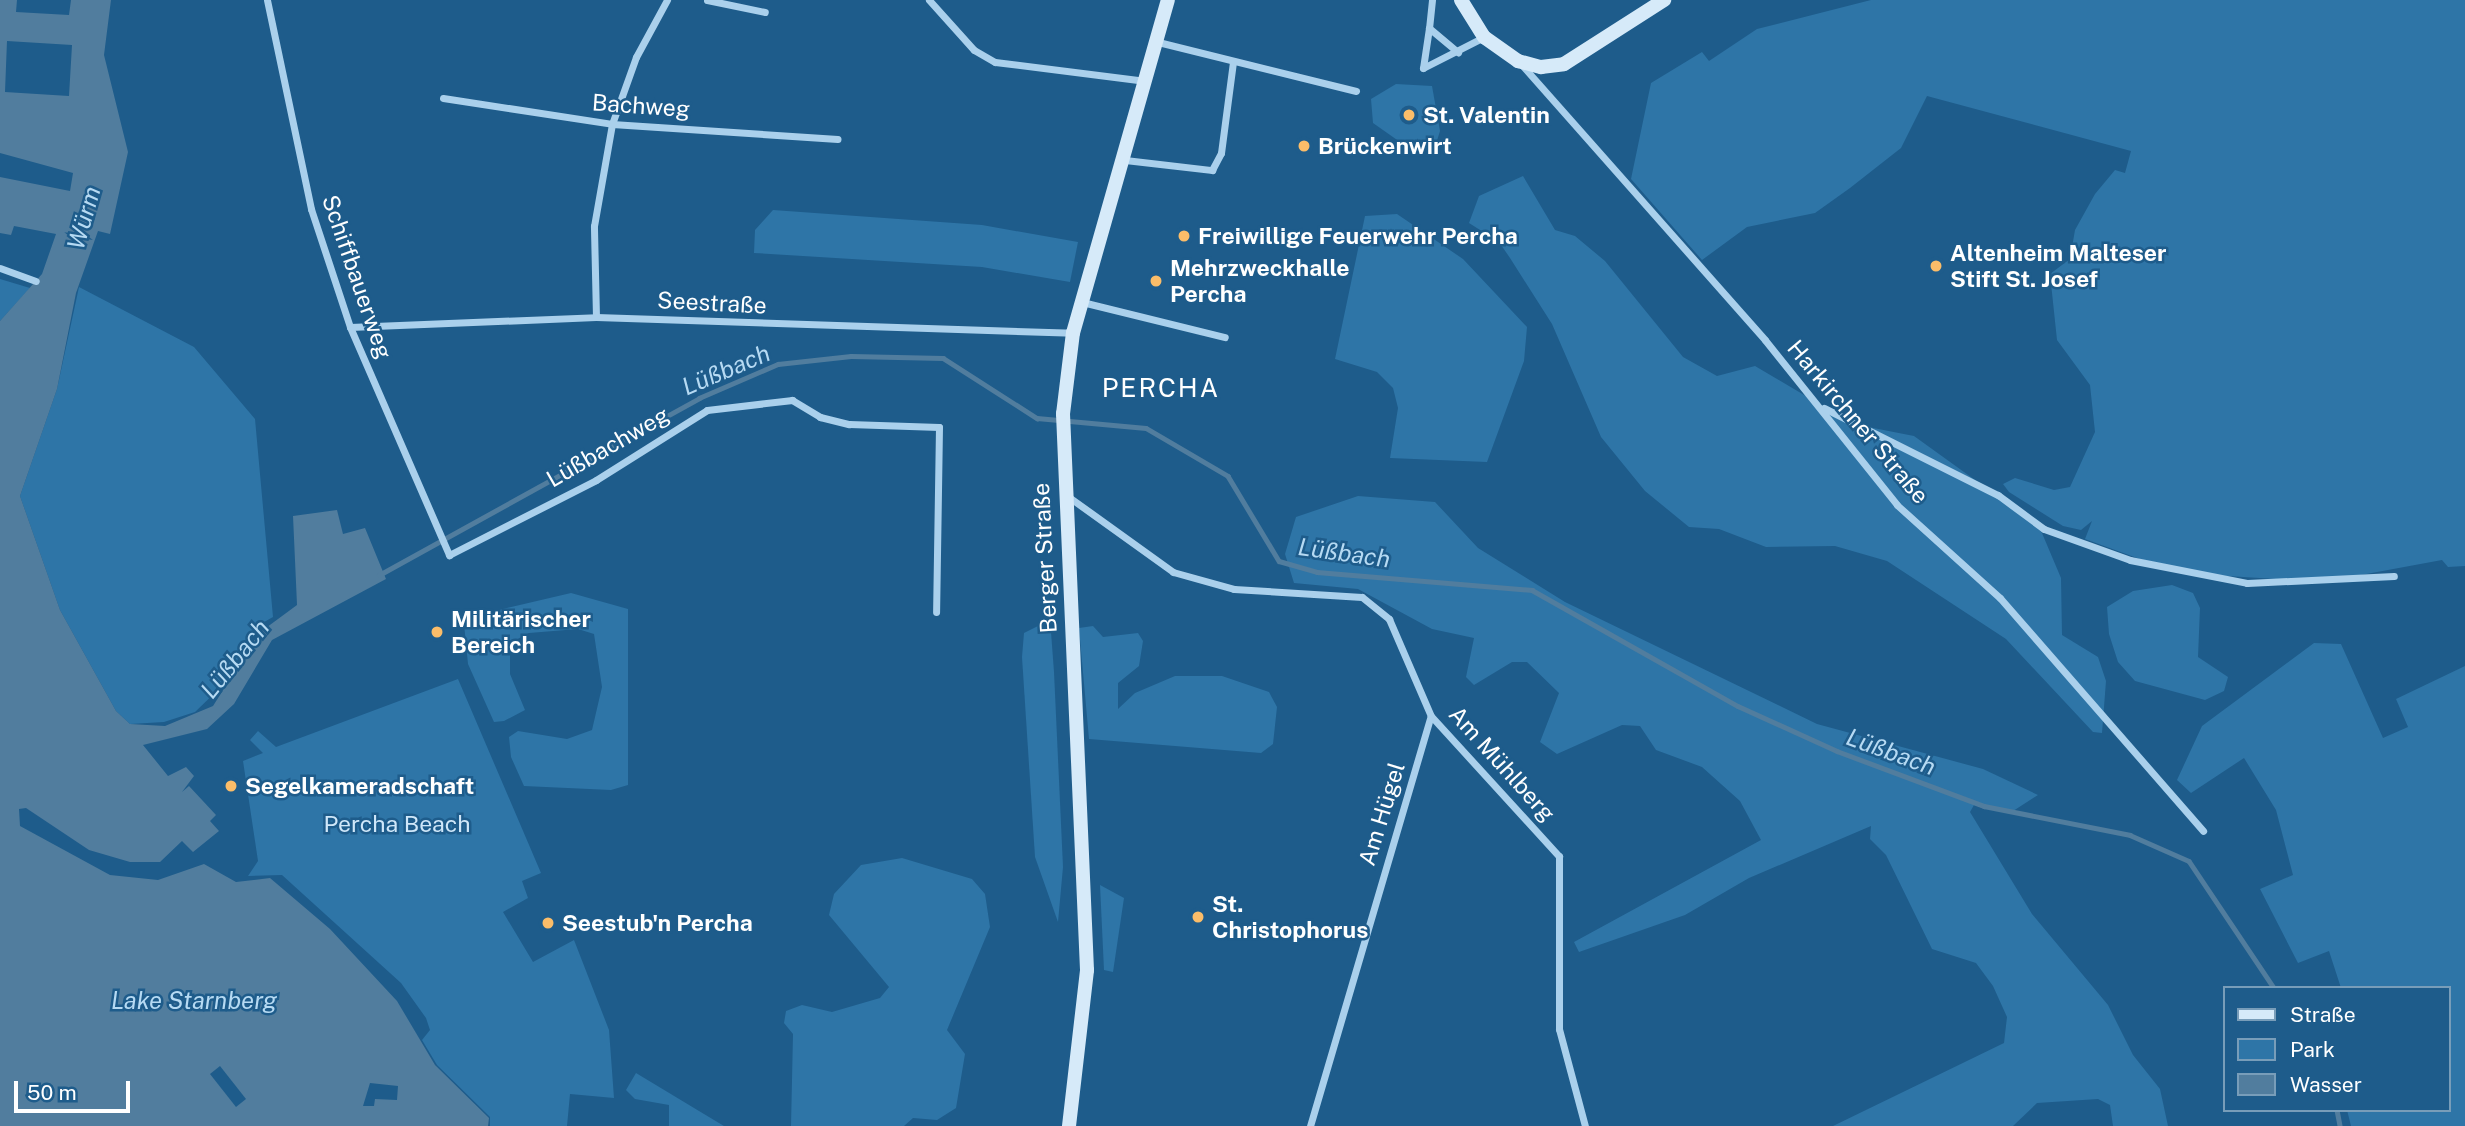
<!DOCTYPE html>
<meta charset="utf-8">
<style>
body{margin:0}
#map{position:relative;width:2465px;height:1126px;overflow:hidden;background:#1e5c8b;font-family:"Public Sans",sans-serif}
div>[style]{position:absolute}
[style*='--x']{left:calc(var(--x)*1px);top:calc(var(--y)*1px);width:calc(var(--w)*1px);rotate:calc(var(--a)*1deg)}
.green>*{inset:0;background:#2e75a7}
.water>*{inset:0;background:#517d9e}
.pier>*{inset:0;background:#1e5c8b}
.stream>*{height:4.5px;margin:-2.25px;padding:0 2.25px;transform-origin:2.25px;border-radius:2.25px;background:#517d9e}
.minor>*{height:7px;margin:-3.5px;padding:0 3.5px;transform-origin:3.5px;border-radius:3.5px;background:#aad0ec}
.secondary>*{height:14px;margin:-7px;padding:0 7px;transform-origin:7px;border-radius:7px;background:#d6eaf9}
.dots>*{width:19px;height:19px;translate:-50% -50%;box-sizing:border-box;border:4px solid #1e5c8b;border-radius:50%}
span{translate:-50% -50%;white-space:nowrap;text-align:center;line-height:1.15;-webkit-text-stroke:5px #1e5c8b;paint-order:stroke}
.street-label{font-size:23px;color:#fff}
.poi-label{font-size:23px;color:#fff;font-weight:700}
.left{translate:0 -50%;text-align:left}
.park-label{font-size:23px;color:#cfe7f9}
.water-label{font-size:24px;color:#b6daf3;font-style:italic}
.quarter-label{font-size:26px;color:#fff;letter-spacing:2px}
.legend{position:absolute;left:2223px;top:986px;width:228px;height:126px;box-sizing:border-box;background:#1e5c8b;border:2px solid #789db9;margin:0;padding:9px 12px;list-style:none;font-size:21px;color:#fff}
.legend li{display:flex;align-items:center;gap:14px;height:35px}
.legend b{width:35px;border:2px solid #789db9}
.scale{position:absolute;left:14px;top:1081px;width:116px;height:32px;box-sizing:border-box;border:4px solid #fff;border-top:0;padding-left:9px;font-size:21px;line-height:24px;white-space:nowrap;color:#fff;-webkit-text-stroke:5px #1e5c8b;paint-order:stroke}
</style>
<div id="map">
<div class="green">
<i style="clip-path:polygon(1871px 0,2465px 0,2465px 566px,2448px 567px,2442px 560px,2323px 582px,2178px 573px,2085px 539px,2092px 521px,2081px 530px,2063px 526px,2009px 492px,2003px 484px,2015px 478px,2054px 490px,2070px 487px,2095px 432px,2090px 385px,2057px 340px,2050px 274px,2070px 259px,2075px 230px,2095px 194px,2115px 170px,2125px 173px,2131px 151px,1927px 96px,1901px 148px,1850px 188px,1815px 213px,1747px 227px,1702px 260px,1631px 179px,1651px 83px,1702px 52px,1709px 61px,1757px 29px)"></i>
<i style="clip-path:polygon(1396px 84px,1432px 86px,1440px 131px,1435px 147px,1400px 142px,1373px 123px,1371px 99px)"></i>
<i style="clip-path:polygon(1523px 176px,1555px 230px,1575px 236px,1605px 261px,1683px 357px,1717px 376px,1755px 366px,1853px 424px,1914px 436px,2039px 526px,2061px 578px,2062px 635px,2098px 657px,2106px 681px,2102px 733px,2093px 732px,2006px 639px,1887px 561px,1835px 546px,1766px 547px,1719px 529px,1689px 527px,1645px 491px,1601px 437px,1552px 324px,1510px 258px,1499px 242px,1469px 223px,1479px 196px)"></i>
<i style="clip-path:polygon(773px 210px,982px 225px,1078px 242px,1070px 282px,982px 267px,754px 253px,755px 230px)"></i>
<i style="clip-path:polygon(1397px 214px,1463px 259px,1527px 327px,1524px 361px,1487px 462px,1390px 458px,1398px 408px,1393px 388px,1377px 372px,1335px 359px,1365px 216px)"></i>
<i style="clip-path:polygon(0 279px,30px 288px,0 321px)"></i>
<i style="clip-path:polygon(79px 287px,194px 347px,255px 419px,273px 617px,257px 626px,223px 685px,195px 712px,164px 722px,130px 724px,116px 711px,60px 610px,20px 496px,57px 389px)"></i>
<i style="clip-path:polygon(1358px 496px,1435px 502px,1478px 548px,1565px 602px,1817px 724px,1983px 769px,2038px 795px,2010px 813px,1974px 805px,1970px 812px,2032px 914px,2108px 1005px,2133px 1055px,2160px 1089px,2168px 1126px,2113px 1126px,2110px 1105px,2098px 1099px,2037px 1103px,2013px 1126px,1833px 1126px,2004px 1043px,2007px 1017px,1993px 986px,1976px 963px,1932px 949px,1886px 855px,1870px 839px,1871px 826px,1749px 878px,1685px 915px,1579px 952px,1574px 942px,1761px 840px,1740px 801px,1702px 767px,1656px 750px,1640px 726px,1622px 725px,1557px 754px,1540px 742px,1559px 693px,1527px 662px,1512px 662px,1474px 685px,1466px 677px,1474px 638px,1432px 629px,1358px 589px,1294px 583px,1285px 554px,1296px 517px)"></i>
<i style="clip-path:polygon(2172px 585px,2193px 593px,2200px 608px,2198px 657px,2228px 677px,2224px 691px,2205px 700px,2135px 681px,2118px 662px,2109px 634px,2107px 607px,2133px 591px)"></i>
<i style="clip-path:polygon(571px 593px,628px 609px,628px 785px,611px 790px,524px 786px,511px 757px,509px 737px,518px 731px,567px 739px,592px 730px,602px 687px,594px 634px,578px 629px,529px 633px,510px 643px,510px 674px,525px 710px,504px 721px,494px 722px,468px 664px,464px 624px,469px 617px)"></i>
<i style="clip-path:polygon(1040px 625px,1051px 632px,1054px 672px,1063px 867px,1058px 922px,1035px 857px,1022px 657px,1024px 633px)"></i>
<i style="clip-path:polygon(1093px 626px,1103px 637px,1138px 633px,1143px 641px,1139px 666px,1118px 683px,1118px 709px,1135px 693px,1175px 676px,1222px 676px,1269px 692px,1277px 707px,1273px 744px,1261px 753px,1089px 739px,1079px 628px)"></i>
<i style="clip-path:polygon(2314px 643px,2341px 644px,2383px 738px,2408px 727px,2396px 699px,2465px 666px,2465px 1126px,2351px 1126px,2347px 1110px,2449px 1110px,2449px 988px,2341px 988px,2329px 951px,2298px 963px,2260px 889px,2293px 875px,2276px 810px,2244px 758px,2191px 793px,2177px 780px,2202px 726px)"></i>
<i style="clip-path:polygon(458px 679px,541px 873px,522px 881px,528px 898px,503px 912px,533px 962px,574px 940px,609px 1030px,614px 1098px,570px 1094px,567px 1126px,490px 1126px,490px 1117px,437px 1065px,422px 1040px,430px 1030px,426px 1018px,401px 983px,282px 875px,248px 876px,258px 861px,243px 761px,263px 753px,250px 740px,258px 731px,276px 747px)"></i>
<i style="clip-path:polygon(902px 858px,972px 879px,985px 894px,990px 927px,947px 1030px,965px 1054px,956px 1108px,937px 1120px,913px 1118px,904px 1126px,791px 1126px,793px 1034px,784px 1023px,786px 1011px,802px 1005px,832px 1012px,880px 998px,889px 987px,829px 915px,834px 894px,861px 865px)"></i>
<i style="clip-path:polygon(1100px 885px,1124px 898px,1113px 972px,1104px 970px)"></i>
<i style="clip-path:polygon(636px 1073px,699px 1111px,724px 1126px,669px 1126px,669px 1105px,635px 1099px,626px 1090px)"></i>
</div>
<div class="water">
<i style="clip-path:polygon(evenodd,0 0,17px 0,16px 12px,69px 15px,71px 0,111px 0,104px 55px,128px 152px,110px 234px,98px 231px,76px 293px,57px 389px,20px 496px,60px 610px,116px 711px,130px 724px,165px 726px,213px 706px,259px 633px,297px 605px,293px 516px,337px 510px,343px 534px,365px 528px,386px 579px,272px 640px,234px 704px,207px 729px,143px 745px,168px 776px,186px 767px,194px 776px,182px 792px,189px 786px,216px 815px,210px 821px,219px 831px,193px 852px,182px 841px,160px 862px,130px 862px,89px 850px,26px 808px,19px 809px,20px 826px,110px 875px,158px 880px,204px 864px,236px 882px,270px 878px,330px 929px,397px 1001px,435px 1065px,489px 1118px,488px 1126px,0 1126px,0 321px,42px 274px,56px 234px,14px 226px,11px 235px,0 233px,0 177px,70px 191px,73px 173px,0 153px,0 0,7px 41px,72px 45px,69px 96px,5px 92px,7px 41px)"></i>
</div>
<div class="pier">
<i style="clip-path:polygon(220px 1066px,246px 1099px,236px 1107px,210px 1074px)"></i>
<i style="clip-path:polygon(370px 1083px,398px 1086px,397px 1100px,375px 1099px,374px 1106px,363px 1106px)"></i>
</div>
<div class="stream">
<i style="--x:379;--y:575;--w:366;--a:-28.9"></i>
<i style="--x:699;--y:398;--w:86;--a:-23.3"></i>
<i style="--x:778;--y:364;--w:73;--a:-6.3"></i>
<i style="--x:851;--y:356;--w:92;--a:1.2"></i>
<i style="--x:943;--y:358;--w:112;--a:32.6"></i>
<i style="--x:1037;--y:418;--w:109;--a:5.2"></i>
<i style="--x:1146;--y:428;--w:95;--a:30.3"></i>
<i style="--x:1228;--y:476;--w:99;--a:59"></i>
<i style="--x:1279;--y:561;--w:40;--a:16"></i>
<i style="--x:1317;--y:572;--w:216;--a:4.8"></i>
<i style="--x:1532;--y:590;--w:236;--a:29.4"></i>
<i style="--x:1738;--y:706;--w:109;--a:24.4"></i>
<i style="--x:1837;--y:751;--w:157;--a:20.5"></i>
<i style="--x:1984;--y:806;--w:149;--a:11.2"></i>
<i style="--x:2130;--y:835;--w:64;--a:23.8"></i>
<i style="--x:2189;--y:861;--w:153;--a:56.2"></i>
<i style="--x:2337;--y:1110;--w:16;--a:79"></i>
</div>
<div class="minor">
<i style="--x:267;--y:0;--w:214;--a:78.1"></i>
<i style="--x:311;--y:209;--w:124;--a:71.7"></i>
<i style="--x:350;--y:327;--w:249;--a:66.5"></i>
<i style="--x:449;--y:555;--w:165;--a:-27"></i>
<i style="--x:596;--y:480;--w:131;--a:-32.2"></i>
<i style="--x:707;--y:410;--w:86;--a:-6.7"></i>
<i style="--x:792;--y:400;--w:33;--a:31"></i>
<i style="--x:820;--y:417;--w:30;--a:14"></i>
<i style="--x:849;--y:424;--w:90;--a:1.9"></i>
<i style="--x:939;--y:427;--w:185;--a:90.9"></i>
<i style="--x:707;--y:0;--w:59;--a:11.7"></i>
<i style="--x:929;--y:0;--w:67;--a:48"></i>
<i style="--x:974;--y:50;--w:24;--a:30"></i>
<i style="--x:995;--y:62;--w:152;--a:7.2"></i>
<i style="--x:1432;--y:0;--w:28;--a:96"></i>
<i style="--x:1429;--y:28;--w:38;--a:40"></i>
<i style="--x:1158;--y:42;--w:204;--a:13.9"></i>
<i style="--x:1521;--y:64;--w:368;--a:48.5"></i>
<i style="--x:1765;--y:340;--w:211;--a:51.3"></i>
<i style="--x:1897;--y:505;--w:139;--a:42.1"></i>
<i style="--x:2000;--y:598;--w:309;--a:48.9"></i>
<i style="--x:1423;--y:68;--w:68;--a:-26.9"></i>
<i style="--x:1423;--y:68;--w:40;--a:-81.5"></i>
<i style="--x:443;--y:98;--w:171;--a:8.7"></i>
<i style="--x:612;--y:124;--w:226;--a:3.8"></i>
<i style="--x:1125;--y:160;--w:88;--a:6.6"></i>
<i style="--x:1212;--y:170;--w:19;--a:-62"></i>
<i style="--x:1221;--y:153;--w:92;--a:-82.5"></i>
<i style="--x:0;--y:268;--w:38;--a:20"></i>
<i style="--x:1082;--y:302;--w:147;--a:13.8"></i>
<i style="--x:596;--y:317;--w:91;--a:-91.3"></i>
<i style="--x:594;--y:226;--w:104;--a:-80"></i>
<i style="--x:612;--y:124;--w:71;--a:-70.3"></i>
<i style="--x:636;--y:57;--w:65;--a:-61.5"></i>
<i style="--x:350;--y:327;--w:246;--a:-2.3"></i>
<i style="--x:596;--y:317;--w:477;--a:1.9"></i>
<i style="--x:1824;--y:408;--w:195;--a:26.6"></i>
<i style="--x:1998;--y:495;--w:57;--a:36.5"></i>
<i style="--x:2044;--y:529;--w:91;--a:19.8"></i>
<i style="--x:2130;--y:560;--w:119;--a:11.1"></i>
<i style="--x:2247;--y:583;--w:147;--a:-2.7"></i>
<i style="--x:1066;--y:495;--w:132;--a:35.7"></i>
<i style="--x:1173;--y:572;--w:63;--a:15.6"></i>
<i style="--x:1234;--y:589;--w:128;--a:3.6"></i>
<i style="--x:1362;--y:597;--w:35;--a:39"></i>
<i style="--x:1389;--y:619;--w:106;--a:66.6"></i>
<i style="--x:1431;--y:716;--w:190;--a:47.6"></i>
<i style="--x:1559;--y:856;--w:173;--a:90"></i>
<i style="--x:1559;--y:1029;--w:100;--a:75"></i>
<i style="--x:1310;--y:1126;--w:427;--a:-73.6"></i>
</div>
<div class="secondary">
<i style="--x:1461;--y:0;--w:44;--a:58.1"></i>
<i style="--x:1484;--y:37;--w:42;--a:35.2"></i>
<i style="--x:1518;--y:61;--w:24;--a:15"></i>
<i style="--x:1541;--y:67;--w:23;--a:-7"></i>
<i style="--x:1564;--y:64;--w:119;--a:-32.6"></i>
<i style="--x:1069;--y:1126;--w:157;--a:-83.4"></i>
<i style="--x:1087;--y:970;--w:557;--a:-92.47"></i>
<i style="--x:1063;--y:414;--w:82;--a:-83"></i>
<i style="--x:1073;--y:333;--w:346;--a:-74.1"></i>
</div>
<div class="dots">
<i style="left:1409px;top:115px;background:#fbbd69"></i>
<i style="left:1304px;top:146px;background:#fbbd69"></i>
<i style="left:1184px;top:236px;background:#fbbd69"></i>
<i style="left:1936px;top:266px;background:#fbbd69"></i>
<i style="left:1156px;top:281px;background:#fbbd69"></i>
<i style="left:437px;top:632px;background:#fbbd69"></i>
<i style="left:231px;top:786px;background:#fbbd69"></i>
<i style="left:1198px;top:917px;background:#fbbd69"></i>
<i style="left:548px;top:923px;background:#fbbd69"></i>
</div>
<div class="street-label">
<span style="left:641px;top:106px;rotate:4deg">Bachweg</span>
<span style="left:357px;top:277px;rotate:71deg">Schiffbauerweg</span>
<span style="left:712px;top:303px;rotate:3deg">Seestraße</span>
<span style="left:1858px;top:422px;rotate:50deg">Harkirchner Straße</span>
<span style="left:608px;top:447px;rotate:-30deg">Lüßbachweg</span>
<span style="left:1045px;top:558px;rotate:-93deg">Berger Straße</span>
<span style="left:1502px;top:764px;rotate:48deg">Am Mühlberg</span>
<span style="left:1382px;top:814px;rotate:-73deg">Am Hügel</span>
</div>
<div class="poi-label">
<span class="left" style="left:1423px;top:115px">St. Valentin</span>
<span class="left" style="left:1318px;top:146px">Brückenwirt</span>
<span class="left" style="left:1198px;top:236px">Freiwillige Feuerwehr Percha</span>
<span class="left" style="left:1950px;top:266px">Altenheim Malteser<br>Stift St. Josef</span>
<span class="left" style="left:1170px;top:281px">Mehrzweckhalle<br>Percha</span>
<span class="left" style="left:451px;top:632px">Militärischer<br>Bereich</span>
<span class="left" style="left:245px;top:786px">Segelkameradschaft</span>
<span class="left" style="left:1212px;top:917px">St.<br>Christophorus</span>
<span class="left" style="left:562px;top:923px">Seestub'n Percha</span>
</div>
<div class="park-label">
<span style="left:397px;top:824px">Percha Beach</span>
</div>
<div class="water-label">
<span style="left:84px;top:218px;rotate:-74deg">Würm</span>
<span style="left:726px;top:370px;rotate:-23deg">Lüßbach</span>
<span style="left:1344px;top:553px;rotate:8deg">Lüßbach</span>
<span style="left:235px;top:659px;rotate:-51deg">Lüßbach</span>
<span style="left:1891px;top:752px;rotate:20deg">Lüßbach</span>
<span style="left:194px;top:1001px">Lake Starnberg</span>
</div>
<div class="quarter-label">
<span style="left:1161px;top:388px">PERCHA</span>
</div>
<ul class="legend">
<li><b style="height:9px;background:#d6eaf9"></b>Straße</li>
<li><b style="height:19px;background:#2e75a7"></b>Park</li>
<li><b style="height:19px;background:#517d9e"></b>Wasser</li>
</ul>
<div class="scale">50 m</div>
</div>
